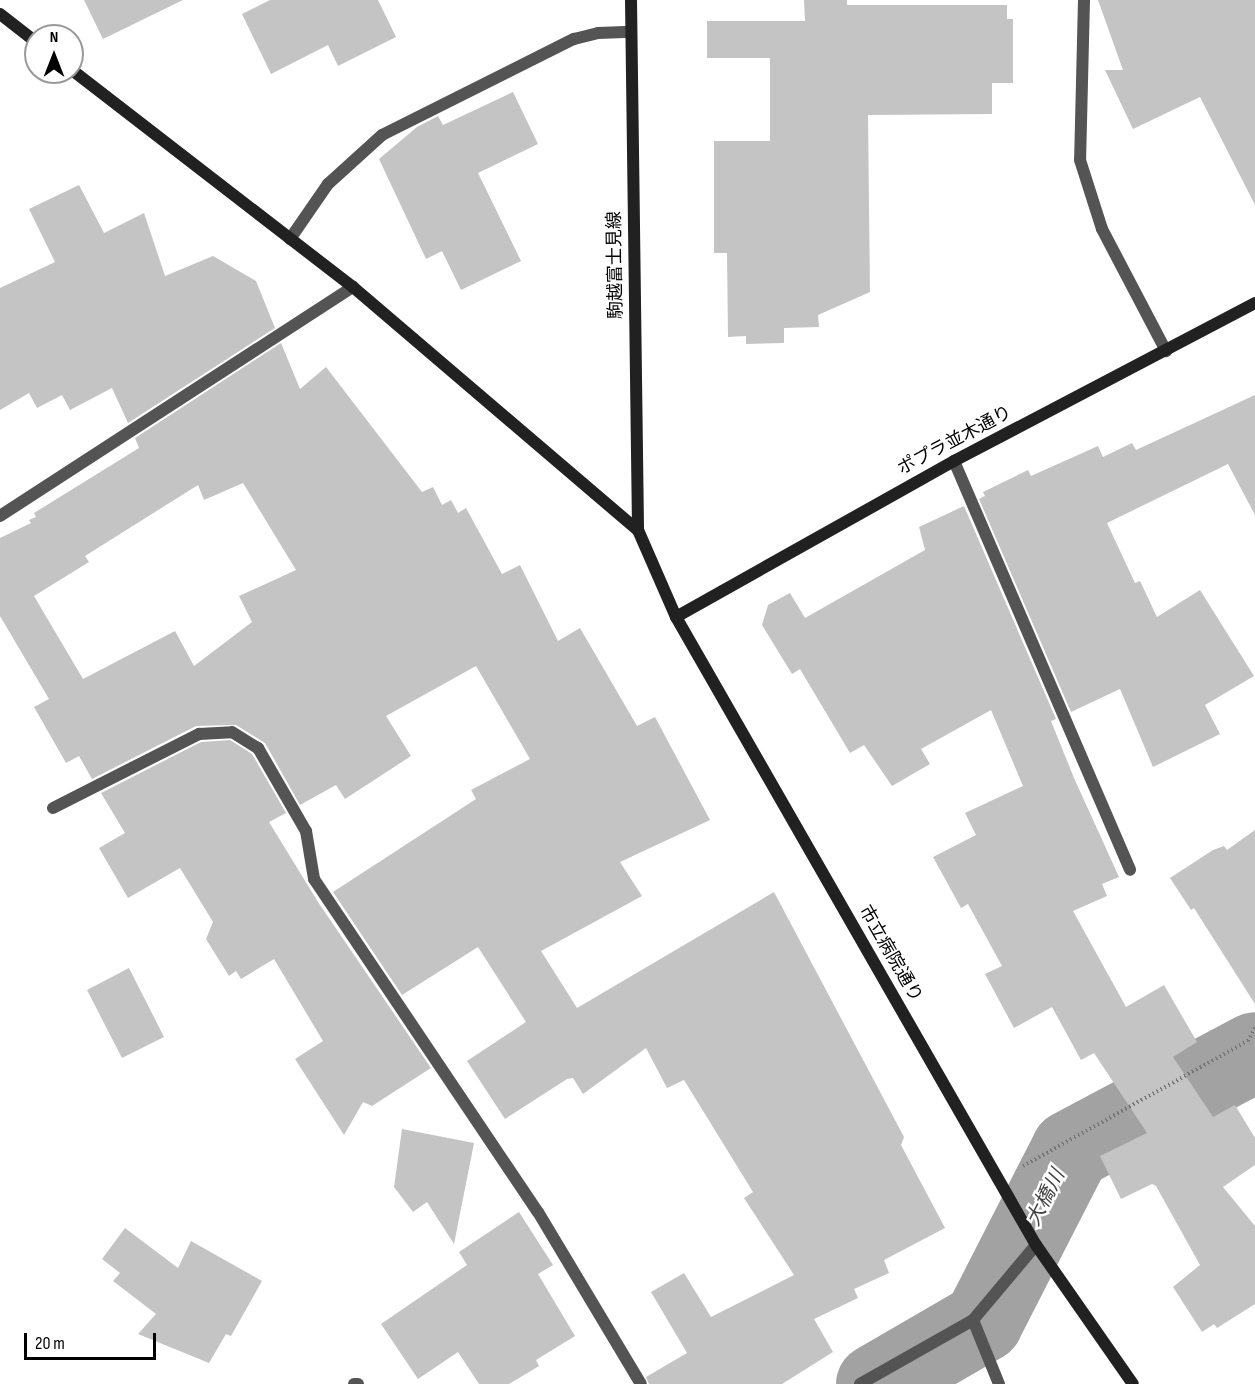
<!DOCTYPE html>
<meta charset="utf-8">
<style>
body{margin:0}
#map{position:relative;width:1255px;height:1384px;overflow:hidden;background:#fff;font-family:"Sofia Sans Condensed","Noto Sans JP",sans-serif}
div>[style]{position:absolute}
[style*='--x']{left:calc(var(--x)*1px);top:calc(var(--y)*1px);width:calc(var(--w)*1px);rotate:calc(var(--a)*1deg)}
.river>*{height:80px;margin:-40px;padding:0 40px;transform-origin:40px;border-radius:40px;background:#a2a2a2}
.building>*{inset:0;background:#c4c4c4}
.path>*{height:4px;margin-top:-2px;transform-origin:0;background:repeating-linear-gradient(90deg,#767676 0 1.5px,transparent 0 4.5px)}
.street>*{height:12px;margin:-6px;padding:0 6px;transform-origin:6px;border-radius:6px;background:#545454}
.secondary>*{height:12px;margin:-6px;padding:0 6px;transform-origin:6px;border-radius:6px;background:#212121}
span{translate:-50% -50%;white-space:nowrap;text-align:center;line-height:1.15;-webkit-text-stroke:5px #fff;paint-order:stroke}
.street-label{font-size:18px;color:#000}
.water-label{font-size:20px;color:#434343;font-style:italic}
.north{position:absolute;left:24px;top:24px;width:60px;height:60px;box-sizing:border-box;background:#fff;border:2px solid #999;border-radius:50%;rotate:0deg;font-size:16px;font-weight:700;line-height:24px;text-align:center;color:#000}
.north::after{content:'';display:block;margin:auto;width:21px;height:27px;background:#000;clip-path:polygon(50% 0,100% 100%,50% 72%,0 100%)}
.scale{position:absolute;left:24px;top:1333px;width:132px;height:27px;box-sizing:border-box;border:3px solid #000;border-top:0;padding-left:8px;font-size:18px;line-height:21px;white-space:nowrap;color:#000;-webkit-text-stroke:4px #fff;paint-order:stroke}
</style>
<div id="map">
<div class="river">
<i style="--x:876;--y:1384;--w:124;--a:-30.1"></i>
<i style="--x:983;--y:1322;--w:193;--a:-62.9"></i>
<i style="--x:1071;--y:1150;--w:208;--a:-28"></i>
</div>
<div class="building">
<i style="clip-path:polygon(84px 0,183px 0,103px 39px)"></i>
<i style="clip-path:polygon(270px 0,378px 0,396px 37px,338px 66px,328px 45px,271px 74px,242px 14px)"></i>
<i style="clip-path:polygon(804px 0,847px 0,847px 5px,1007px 5px,1007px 19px,1013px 19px,1013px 83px,992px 83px,992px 114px,868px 115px,870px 292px,818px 315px,819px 327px,784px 328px,784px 343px,746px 344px,746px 336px,728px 337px,727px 253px,714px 253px,714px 141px,770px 141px,770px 58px,707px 58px,707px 21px,805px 21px)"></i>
<i style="clip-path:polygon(1098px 0,1255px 0,1255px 205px,1200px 97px,1133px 129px,1105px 70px,1123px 70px)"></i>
<i style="clip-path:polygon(513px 92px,538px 144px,478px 173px,521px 261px,461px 290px,442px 251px,426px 259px,379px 159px,417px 127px,438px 116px,443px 125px)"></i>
<i style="clip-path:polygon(79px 185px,104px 233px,144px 213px,165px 276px,213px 256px,256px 281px,275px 328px,128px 423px,112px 388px,70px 410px,62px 395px,37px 408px,29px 393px,0 410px,0 288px,55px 262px,29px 209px)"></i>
<i style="clip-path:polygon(evenodd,281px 343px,300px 389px,326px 367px,422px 492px,433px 487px,442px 505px,451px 500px,458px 513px,466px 508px,502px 574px,520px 565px,558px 641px,580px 628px,637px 726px,655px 717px,710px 820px,620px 862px,642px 896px,541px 951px,577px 1008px,774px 892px,904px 1137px,901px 1145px,945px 1228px,884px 1260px,889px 1273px,854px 1289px,858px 1298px,814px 1319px,833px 1352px,782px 1384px,649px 1384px,646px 1377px,687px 1353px,651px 1292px,684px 1273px,711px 1317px,794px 1275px,744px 1198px,753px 1192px,684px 1080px,667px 1088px,646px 1048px,583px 1094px,573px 1078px,567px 1079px,505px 1119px,467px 1061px,526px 1022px,478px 947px,402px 995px,333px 892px,476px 799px,471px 790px,530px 759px,476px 666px,386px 716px,411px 756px,345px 799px,336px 785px,300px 805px,265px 743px,236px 725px,196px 726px,92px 779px,79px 756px,66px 763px,34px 707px,49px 699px,0 616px,0 538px,31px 523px,29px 520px,36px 517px,34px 513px,139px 448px,135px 438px,281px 343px,243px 483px,296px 570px,239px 596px,252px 622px,194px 666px,175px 631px,83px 679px,34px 596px,89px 562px,85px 556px,198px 485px,204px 500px,243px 483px)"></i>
<i style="clip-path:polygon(1255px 395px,1255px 515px,1228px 464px,1107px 523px,1135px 583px,1140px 581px,1157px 617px,1200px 590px,1254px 676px,1205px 705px,1220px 734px,1153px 767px,1120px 689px,1071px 712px,979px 499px,985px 496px,983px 492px,1028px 470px,1031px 476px,1098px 446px,1103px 457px,1132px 443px,1136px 450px)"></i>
<i style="clip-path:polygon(964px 506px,1056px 719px,1051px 721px,1074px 778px,1119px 877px,1102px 884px,1107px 896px,1073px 911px,1126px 1007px,1164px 985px,1197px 1042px,1173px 1057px,1213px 1117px,1235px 1105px,1255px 1138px,1255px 1165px,1223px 1187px,1255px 1226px,1255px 1304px,1217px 1328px,1214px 1324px,1202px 1332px,1173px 1287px,1200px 1265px,1156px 1186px,1152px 1184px,1121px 1199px,1100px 1156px,1147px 1133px,1094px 1053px,1081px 1060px,1052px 1007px,1014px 1028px,985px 974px,1002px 966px,968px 904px,961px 908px,933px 857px,976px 835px,965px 813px,1023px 786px,991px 710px,921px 749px,930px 764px,892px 786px,864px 745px,850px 753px,800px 669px,792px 674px,762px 625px,768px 605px,790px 593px,805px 618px,925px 550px,919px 527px)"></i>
<i style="clip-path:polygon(230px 740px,252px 754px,286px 813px,269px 822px,318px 902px,431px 1068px,372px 1106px,363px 1102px,344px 1135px,295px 1059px,323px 1041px,274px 959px,241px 979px,236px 971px,229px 976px,206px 939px,213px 922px,180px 868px,128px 898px,99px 848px,125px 833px,101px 793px,201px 742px)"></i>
<i style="clip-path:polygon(1255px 830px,1255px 1004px,1194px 908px,1191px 910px,1170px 878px,1213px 850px,1224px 846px,1227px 850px)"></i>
<i style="clip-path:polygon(129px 968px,164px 1037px,122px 1058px,87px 990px)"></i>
<i style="clip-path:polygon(402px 1129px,474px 1143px,454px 1244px,427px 1202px,413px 1212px,394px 1187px)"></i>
<i style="clip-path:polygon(519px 1212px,553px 1265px,538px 1274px,575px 1336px,536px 1360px,539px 1366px,509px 1384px,479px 1384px,458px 1352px,418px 1379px,381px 1324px,467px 1265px,459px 1252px)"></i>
<i style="clip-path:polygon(125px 1228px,178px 1268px,191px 1241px,262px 1281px,231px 1336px,226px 1334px,209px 1363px,138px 1334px,156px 1314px,113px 1281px,120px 1273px,102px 1259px)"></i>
</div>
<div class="path">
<i style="--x:1023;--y:1166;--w:257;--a:-29.1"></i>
<i style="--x:1248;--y:1041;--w:15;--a:-62"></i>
</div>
<div class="street">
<i style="--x:1084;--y:0;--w:160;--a:91.4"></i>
<i style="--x:1080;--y:160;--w:72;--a:72.3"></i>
<i style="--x:1102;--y:229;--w:138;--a:62.3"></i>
<i style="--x:290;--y:239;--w:67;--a:-55.4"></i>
<i style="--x:328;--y:184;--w:73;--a:-42.2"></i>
<i style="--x:382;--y:135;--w:215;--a:-26.6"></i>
<i style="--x:574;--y:39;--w:25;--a:-14"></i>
<i style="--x:598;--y:33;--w:33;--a:-2"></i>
<i style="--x:954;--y:461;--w:445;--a:66.7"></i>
<i style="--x:0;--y:516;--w:421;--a:-33"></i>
<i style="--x:53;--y:808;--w:164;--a:-26.9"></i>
<i style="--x:199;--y:734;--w:33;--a:-3"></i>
<i style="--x:232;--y:732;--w:31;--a:32"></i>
<i style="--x:258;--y:748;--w:96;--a:60"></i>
<i style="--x:306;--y:831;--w:49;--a:80.5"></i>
<i style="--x:314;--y:879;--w:401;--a:56.1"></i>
<i style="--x:538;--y:1212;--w:200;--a:59.1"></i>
<i style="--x:973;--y:1320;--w:69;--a:67.9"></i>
<i style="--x:354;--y:1384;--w:4;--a:0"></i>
<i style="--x:860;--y:1384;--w:130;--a:-29.5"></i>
<i style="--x:973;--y:1320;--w:98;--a:-50"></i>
</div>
<div class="secondary">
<i style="--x:631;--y:0;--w:530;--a:89.24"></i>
<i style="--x:638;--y:530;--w:95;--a:66.4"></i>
<i style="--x:676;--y:617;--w:724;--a:60.18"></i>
<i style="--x:1036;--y:1245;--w:169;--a:55.1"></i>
<i style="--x:0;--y:14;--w:46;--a:37.9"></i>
<i style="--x:72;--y:70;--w:355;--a:37.7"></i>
<i style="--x:353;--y:287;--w:375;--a:40.5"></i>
<i style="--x:676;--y:617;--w:319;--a:-29.3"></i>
<i style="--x:954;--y:461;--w:340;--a:-27.7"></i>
</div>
<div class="street-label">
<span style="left:616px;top:265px;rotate:-91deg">駒越富士見線</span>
<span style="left:955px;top:441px;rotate:-28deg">ポプラ並木通り</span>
<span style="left:890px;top:954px;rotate:60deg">市立病院通り</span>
</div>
<div class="water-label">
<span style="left:1046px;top:1198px;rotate:-63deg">大橋川</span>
</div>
<div class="north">N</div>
<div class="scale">20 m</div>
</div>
